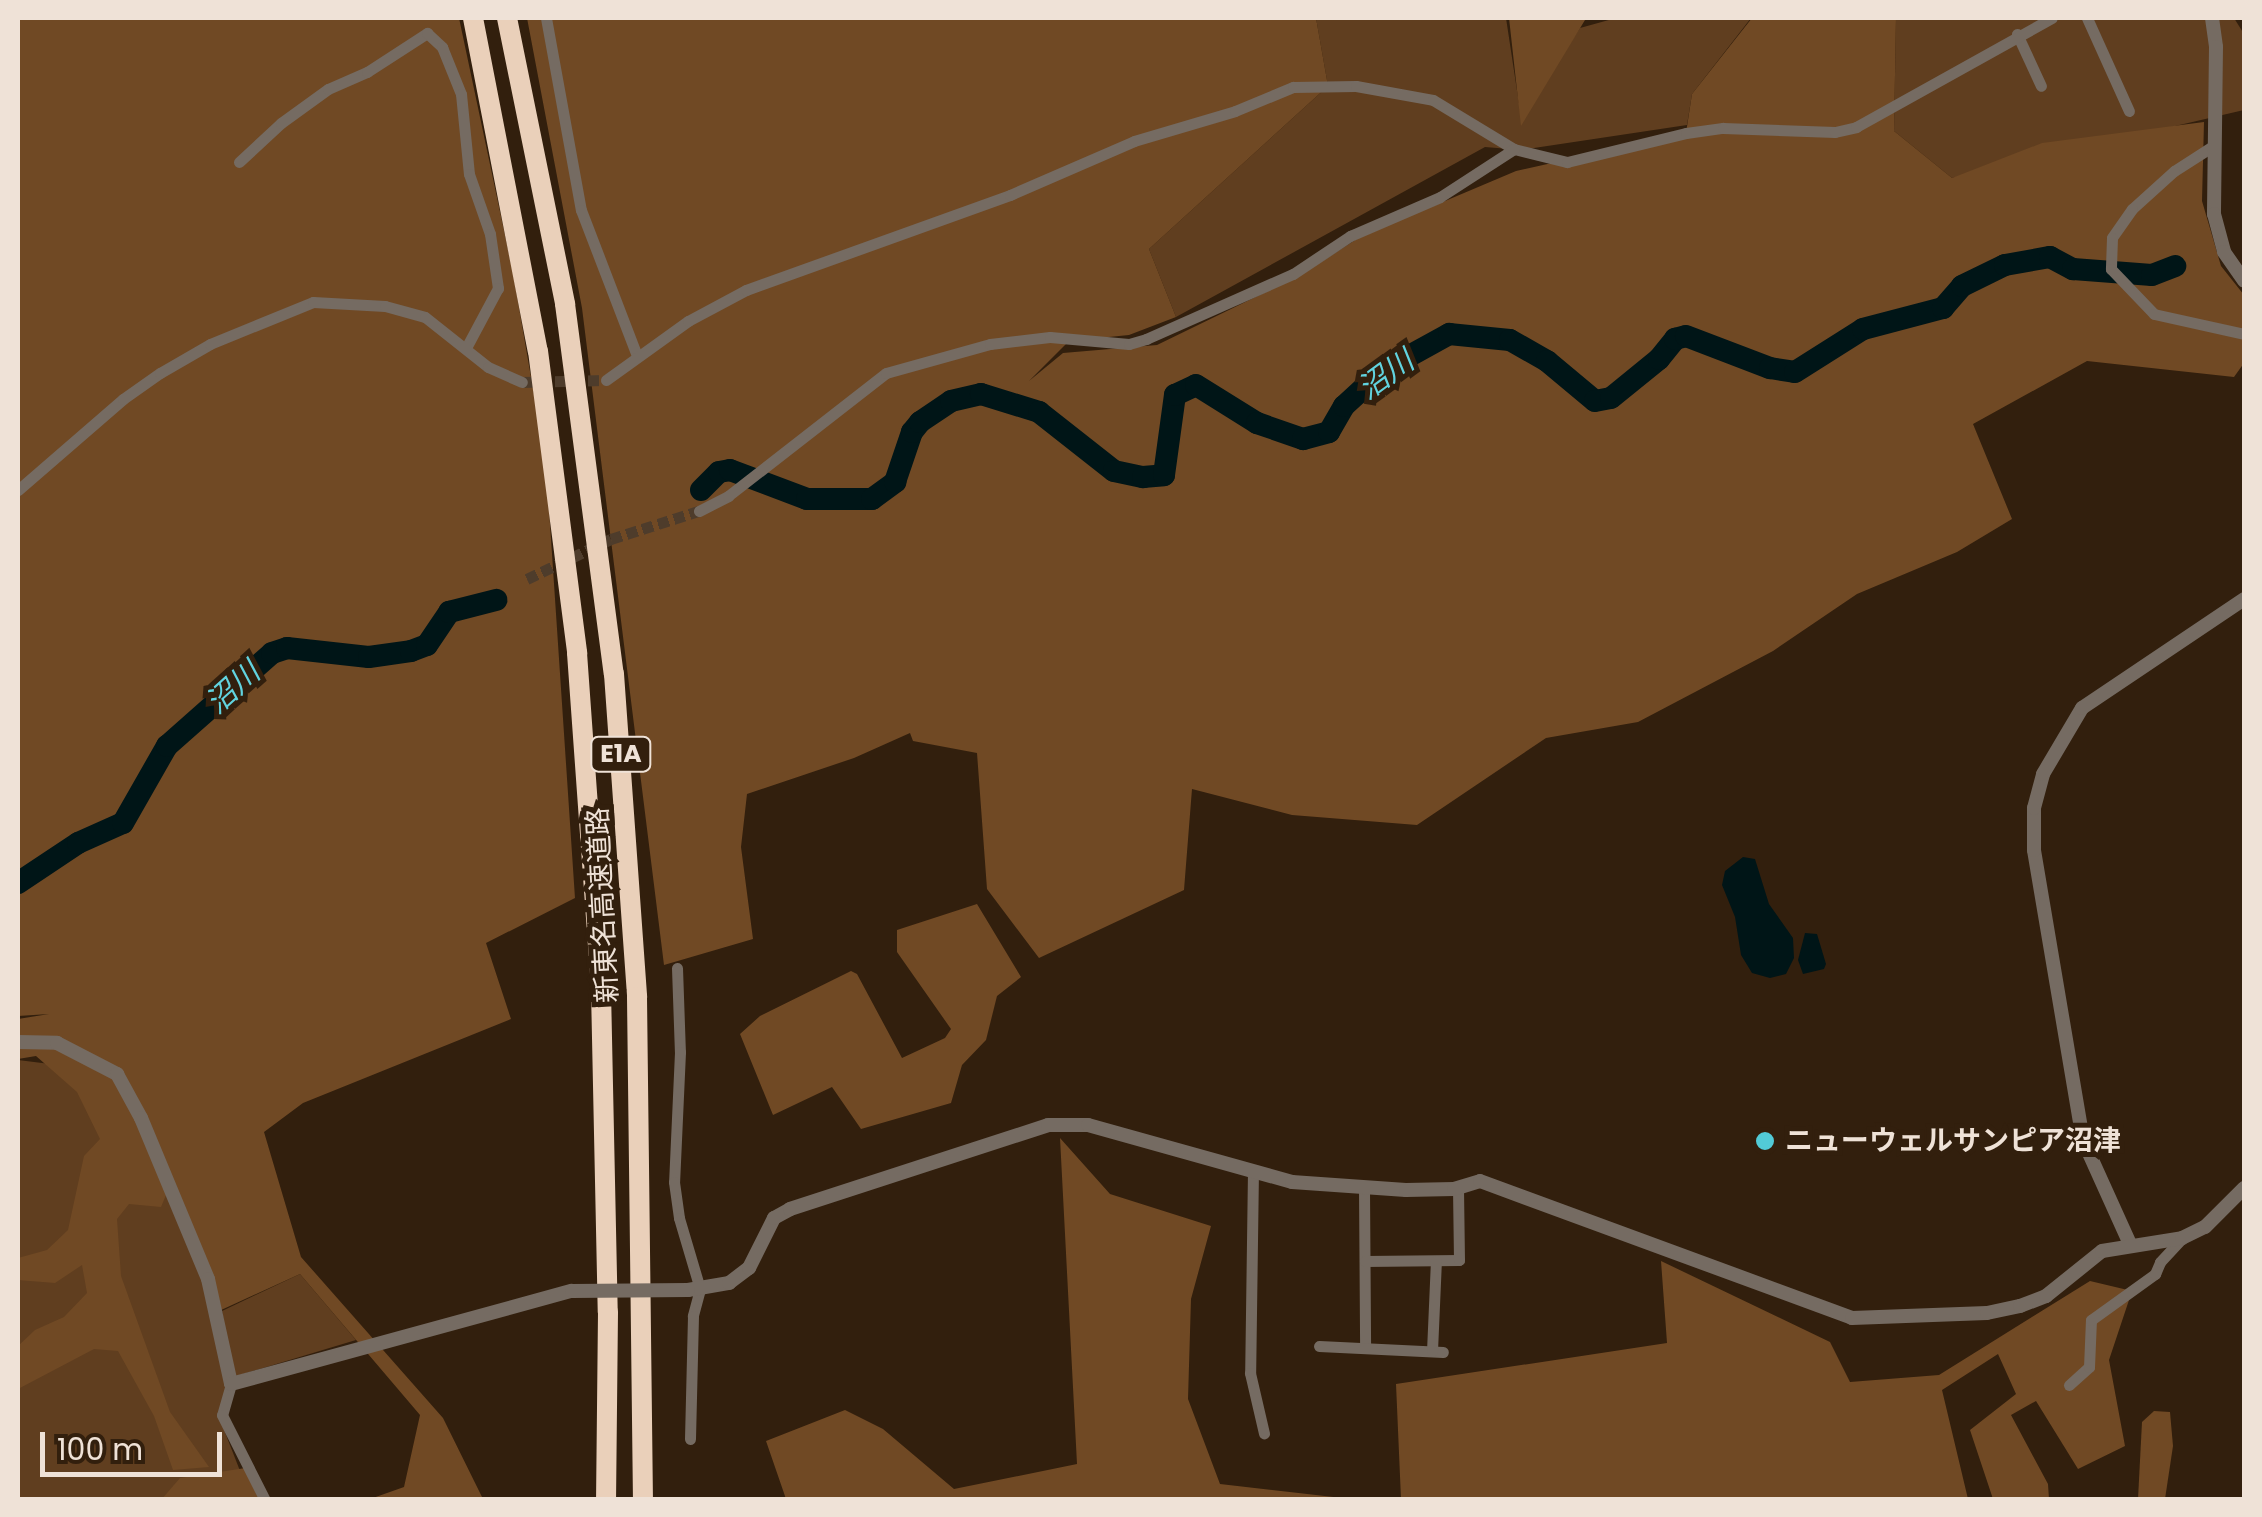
<!DOCTYPE html>
<meta charset="utf-8">
<style>
body{margin:0}
#map{position:relative;width:2262px;height:1517px;overflow:hidden;background:#321f0d;font-family:Poppins,"Noto Sans JP",sans-serif}
div>[style]{position:absolute}
[style*='--x']{left:calc(var(--x)*1px);top:calc(var(--y)*1px);width:calc(var(--w)*1px);rotate:calc(var(--a)*1deg)}
.green>*{inset:0;background:#603e1f}
.forest>*{inset:0;background:#704924}
.water>*{inset:0;background:#001517}
.river>*{height:22px;margin:-11px;padding:0 11px;transform-origin:11px;border-radius:11px;background:#001517}
.minor-tunnel>*{height:11px;margin-top:-5.5px;transform-origin:0;background:repeating-linear-gradient(90deg,#4e3c2b 0 11px,transparent 0 16.5px)}
.minor>*{height:11px;margin:-5.5px;padding:0 5.5px;transform-origin:5.5px;border-radius:5.5px;background:#756b62}
.tertiary>*{height:14px;margin:-7px;padding:0 7px;transform-origin:7px;border-radius:7px;background:#756b62}
.motorway>*{height:20px;margin:-10px;padding:0 10px;transform-origin:10px;border-radius:10px;background:#ead0ba}
.tertiary-bridge>*{height:14px;margin:-7px;padding:0 7px;transform-origin:7px;border-radius:7px;background:#756b62}
.dots>*{width:28px;height:28px;translate:-50% -50%;box-sizing:border-box;border:5px solid #321f0d;border-radius:50%}
span{translate:-50% -50%;white-space:nowrap;text-align:center;line-height:1.15;-webkit-text-stroke:10px #321f0d;paint-order:stroke}
.shield-label span{padding:2px 8px;background:#321f0d;border:2px solid;border-radius:8px;-webkit-text-stroke-width:0}
.shield-label{font-size:25px;color:#efe2d7;font-weight:700}
.street-label{font-size:28px;color:#efe2d7}
.poi-label{font-size:28px;color:#efe2d7;font-weight:700}
.left{translate:0 -50%;text-align:left}
.water-label{font-size:30px;color:#61d3df;font-style:italic}
.frame{position:absolute;inset:0;border:20px solid #efe2d7;pointer-events:none}
.scale{position:absolute;left:40px;top:1432px;width:182px;height:45px;box-sizing:border-box;border:5px solid #efe2d7;border-top:0;padding-left:12px;font-size:30px;line-height:35px;white-space:nowrap;color:#efe2d7;-webkit-text-stroke:8px #321f0d;paint-order:stroke}
</style>
<div id="map">
<div class="green">
<i style="clip-path:polygon(1316px 18px,1506px 18px,1521px 117px,1580px 28px,1616px 18px,1751px 18px,1692px 94px,1687px 125px,1521px 150px,1485px 147px,1176px 317px,1149px 249px,1328px 86px)"></i>
<i style="clip-path:polygon(1896px 18px,2234px 18px,2244px 34px,2244px 110px,1952px 178px,1894px 131px)"></i>
<i style="clip-path:polygon(18px 1060px,114px 1072px,203px 1282px,229px 1390px,219px 1417px,251px 1499px,18px 1499px)"></i>
<i style="clip-path:polygon(300px 1274px,356px 1340px,233px 1377px,222px 1311px)"></i>
</div>
<div class="forest">
<i style="clip-path:polygon(18px 18px,459px 18px,513px 273px,546px 464px,575px 898px,486px 943px,511px 1019px,303px 1103px,264px 1132px,301px 1257px,443px 1418px,483px 1499px,370px 1499px,404px 1487px,420px 1415px,300px 1274px,219px 1311px,169px 1188px,161px 1207px,129px 1204px,117px 1219px,121px 1276px,170px 1412px,209px 1467px,173px 1470px,154px 1416px,118px 1351px,94px 1349px,18px 1389px,18px 1346px,35px 1330px,64px 1317px,87px 1293px,82px 1265px,55px 1283px,18px 1280px,18px 1258px,47px 1250px,68px 1230px,84px 1156px,100px 1139px,77px 1092px,36px 1056px,18px 1059px,18px 1019px,49px 1014px,18px 1016px)"></i>
<i style="clip-path:polygon(527px 18px,1316px 18px,1328px 86px,1149px 249px,1176px 317px,1129px 335px,1069px 341px,1029px 381px,1063px 353px,1157px 345px,1299px 276px,1360px 237px,1516px 171px,1686px 133px,1692px 94px,1752px 18px,1896px 18px,1894px 131px,1952px 178px,2042px 143px,2204px 122px,2202px 201px,2221px 266px,2244px 295px,2244px 363px,2234px 377px,2087px 361px,1973px 424px,2012px 519px,1957px 552px,1857px 594px,1773px 651px,1638px 722px,1546px 738px,1417px 825px,1292px 815px,1192px 789px,1184px 890px,1039px 958px,987px 889px,977px 753px,913px 741px,910px 733px,854px 758px,747px 794px,741px 847px,753px 939px,664px 965px,582px 308px)"></i>
<i style="clip-path:polygon(1509px 18px,1597px 18px,1585px 20px,1521px 126px)"></i>
<i style="clip-path:polygon(977px 904px,1021px 977px,997px 996px,986px 1040px,962px 1065px,951px 1103px,861px 1129px,832px 1087px,773px 1115px,740px 1034px,760px 1016px,851px 971px,857px 974px,902px 1058px,945px 1038px,951px 1029px,897px 952px,897px 930px)"></i>
<i style="clip-path:polygon(1060px 1138px,1110px 1194px,1211px 1226px,1191px 1299px,1188px 1399px,1220px 1484px,1351px 1499px,786px 1499px,766px 1441px,845px 1410px,883px 1429px,954px 1489px,1077px 1464px)"></i>
<i style="clip-path:polygon(1661px 1261px,1830px 1342px,1850px 1382px,1939px 1375px,2090px 1281px,2132px 1291px,2109px 1360px,2125px 1446px,2078px 1469px,2036px 1401px,2011px 1415px,2048px 1484px,2049px 1499px,1993px 1499px,1970px 1430px,2016px 1394px,1998px 1354px,1942px 1390px,1968px 1499px,1401px 1499px,1396px 1384px,1667px 1343px)"></i>
<i style="clip-path:polygon(2154px 1411px,2170px 1412px,2173px 1446px,2165px 1499px,2138px 1499px,2142px 1422px)"></i>
<i style="clip-path:polygon(252px 1467px,260px 1500px,161px 1500px,180px 1478px)"></i>
</div>
<div class="water">
<i style="clip-path:polygon(1743px 857px,1755px 859px,1769px 904px,1793px 938px,1794px 958px,1786px 974px,1770px 978px,1752px 973px,1741px 955px,1735px 917px,1722px 885px,1725px 871px)"></i>
<i style="clip-path:polygon(1805px 933px,1817px 934px,1826px 964px,1824px 969px,1803px 974px,1798px 960px)"></i>
</div>
<div class="river">
<i style="--x:701;--y:490;--w:25;--a:-45"></i>
<i style="--x:719;--y:472;--w:11;--a:-10"></i>
<i style="--x:730;--y:470;--w:82;--a:20.6"></i>
<i style="--x:807;--y:499;--w:65;--a:0"></i>
<i style="--x:872;--y:499;--w:29;--a:-36"></i>
<i style="--x:895;--y:482;--w:53;--a:-71.2"></i>
<i style="--x:912;--y:432;--w:13;--a:-51"></i>
<i style="--x:920;--y:422;--w:37;--a:-34"></i>
<i style="--x:951;--y:401;--w:31;--a:-13"></i>
<i style="--x:981;--y:394;--w:61;--a:17.2"></i>
<i style="--x:1039;--y:412;--w:95;--a:38.2"></i>
<i style="--x:1114;--y:471;--w:30;--a:12"></i>
<i style="--x:1143;--y:477;--w:21;--a:-5"></i>
<i style="--x:1164;--y:475;--w:81;--a:-82.2"></i>
<i style="--x:1175;--y:395;--w:23;--a:-25"></i>
<i style="--x:1196;--y:385;--w:72;--a:31.9"></i>
<i style="--x:1257;--y:423;--w:49;--a:19.2"></i>
<i style="--x:1303;--y:439;--w:27;--a:-15"></i>
<i style="--x:1329;--y:432;--w:30;--a:-60"></i>
<i style="--x:1344;--y:406;--w:52;--a:-42.6"></i>
<i style="--x:1382;--y:371;--w:77;--a:-28.9"></i>
<i style="--x:1449;--y:334;--w:61;--a:5.6"></i>
<i style="--x:1510;--y:340;--w:43;--a:29.6"></i>
<i style="--x:1547;--y:361;--w:62;--a:39.8"></i>
<i style="--x:1595;--y:401;--w:16;--a:-11"></i>
<i style="--x:1611;--y:398;--w:62;--a:-39.1"></i>
<i style="--x:1659;--y:359;--w:26;--a:-51"></i>
<i style="--x:1675;--y:339;--w:11;--a:-15"></i>
<i style="--x:1686;--y:336;--w:90;--a:20.9"></i>
<i style="--x:1770;--y:368;--w:25;--a:9"></i>
<i style="--x:1795;--y:372;--w:80;--a:-32.3"></i>
<i style="--x:1863;--y:329;--w:83;--a:-14.7"></i>
<i style="--x:1943;--y:308;--w:29;--a:-49"></i>
<i style="--x:1962;--y:286;--w:48;--a:-26"></i>
<i style="--x:2005;--y:265;--w:46;--a:-10.1"></i>
<i style="--x:2050;--y:257;--w:26;--a:28"></i>
<i style="--x:2073;--y:269;--w:79;--a:4.3"></i>
<i style="--x:2152;--y:275;--w:25;--a:-21"></i>
<i style="--x:18;--y:883;--w:72;--a:-33.7"></i>
<i style="--x:78;--y:843;--w:49;--a:-24"></i>
<i style="--x:123;--y:823;--w:89;--a:-60.3"></i>
<i style="--x:167;--y:746;--w:140;--a:-41.5"></i>
<i style="--x:272;--y:653;--w:16;--a:-18"></i>
<i style="--x:287;--y:648;--w:82;--a:6.3"></i>
<i style="--x:369;--y:657;--w:42;--a:-8.1"></i>
<i style="--x:411;--y:651;--w:17;--a:-21"></i>
<i style="--x:427;--y:645;--w:40;--a:-56"></i>
<i style="--x:449;--y:612;--w:49;--a:-14.3"></i>
</div>
<div class="minor-tunnel">
<i style="--x:522;--y:382;--w:84;--a:-1.4"></i>
<i style="--x:527;--y:579;--w:93;--a:-25.5"></i>
<i style="--x:611;--y:539;--w:92;--a:-17.7"></i>
</div>
<div class="minor">
<i style="--x:546;--y:18;--w:195;--a:79.7"></i>
<i style="--x:581;--y:210;--w:156;--a:69"></i>
<i style="--x:2087;--y:18;--w:102;--a:65.7"></i>
<i style="--x:2017;--y:34;--w:57;--a:65.2"></i>
<i style="--x:2213;--y:146;--w:46;--a:147.3"></i>
<i style="--x:2174;--y:171;--w:57;--a:137.9"></i>
<i style="--x:2132;--y:209;--w:35;--a:125"></i>
<i style="--x:2112;--y:238;--w:31;--a:92"></i>
<i style="--x:2111;--y:269;--w:62;--a:46.3"></i>
<i style="--x:2154;--y:314;--w:92;--a:12.5"></i>
<i style="--x:239;--y:162;--w:57;--a:-42.9"></i>
<i style="--x:281;--y:123;--w:58;--a:-35.9"></i>
<i style="--x:328;--y:89;--w:43;--a:-23.6"></i>
<i style="--x:367;--y:72;--w:72;--a:-33"></i>
<i style="--x:427;--y:33;--w:21;--a:43"></i>
<i style="--x:442;--y:47;--w:51;--a:68"></i>
<i style="--x:461;--y:94;--w:80;--a:84.3"></i>
<i style="--x:469;--y:174;--w:64;--a:70.7"></i>
<i style="--x:490;--y:234;--w:55;--a:81.6"></i>
<i style="--x:498;--y:288;--w:66;--a:118.1"></i>
<i style="--x:606;--y:380;--w:101;--a:-35.7"></i>
<i style="--x:688;--y:321;--w:66;--a:-28.1"></i>
<i style="--x:746;--y:290;--w:281;--a:-19.8"></i>
<i style="--x:1010;--y:195;--w:135;--a:-23.5"></i>
<i style="--x:1134;--y:141;--w:105;--a:-16.5"></i>
<i style="--x:1235;--y:111;--w:63;--a:-22.5"></i>
<i style="--x:1293;--y:87;--w:63;--a:-0.9"></i>
<i style="--x:1356;--y:86;--w:78;--a:10.3"></i>
<i style="--x:1433;--y:100;--w:95;--a:31.2"></i>
<i style="--x:1514;--y:149;--w:55;--a:13.8"></i>
<i style="--x:1567;--y:162;--w:122;--a:-13.7"></i>
<i style="--x:1686;--y:133;--w:37;--a:-8"></i>
<i style="--x:1723;--y:128;--w:112;--a:2"></i>
<i style="--x:1835;--y:132;--w:22;--a:-13"></i>
<i style="--x:1856;--y:127;--w:224;--a:-29.1"></i>
<i style="--x:18;--y:490;--w:139;--a:-40.9"></i>
<i style="--x:123;--y:399;--w:45;--a:-35.1"></i>
<i style="--x:160;--y:373;--w:58;--a:-30.1"></i>
<i style="--x:210;--y:344;--w:111;--a:-22.2"></i>
<i style="--x:313;--y:302;--w:72;--a:3.2"></i>
<i style="--x:385;--y:306;--w:41;--a:15.4"></i>
<i style="--x:425;--y:317;--w:80;--a:38.4"></i>
<i style="--x:488;--y:367;--w:37;--a:24"></i>
<i style="--x:699;--y:511;--w:33;--a:-27"></i>
<i style="--x:728;--y:496;--w:200;--a:-37.9"></i>
<i style="--x:886;--y:373;--w:108;--a:-15.6"></i>
<i style="--x:990;--y:344;--w:60;--a:-6.7"></i>
<i style="--x:1050;--y:337;--w:79;--a:5.1"></i>
<i style="--x:1129;--y:344;--w:18;--a:-16"></i>
<i style="--x:1146;--y:339;--w:161;--a:-23.9"></i>
<i style="--x:1293;--y:274;--w:69;--a:-33.7"></i>
<i style="--x:1350;--y:236;--w:98;--a:-23.4"></i>
<i style="--x:1440;--y:197;--w:88;--a:-33"></i>
<i style="--x:677;--y:968;--w:84;--a:88"></i>
<i style="--x:680;--y:1052;--w:130;--a:92.6"></i>
<i style="--x:674;--y:1182;--w:36;--a:82"></i>
<i style="--x:679;--y:1218;--w:74;--a:73.5"></i>
<i style="--x:700;--y:1289;--w:28;--a:105"></i>
<i style="--x:693;--y:1316;--w:123;--a:91.4"></i>
<i style="--x:1253;--y:1170;--w:203;--a:90.8"></i>
<i style="--x:1250;--y:1373;--w:62;--a:76.9"></i>
<i style="--x:1364;--y:1188;--w:160;--a:89.6"></i>
<i style="--x:1365;--y:1261;--w:94;--a:-0.6"></i>
<i style="--x:1459;--y:1260;--w:73;--a:-90.8"></i>
<i style="--x:1319;--y:1346;--w:124;--a:2.8"></i>
<i style="--x:1432;--y:1351;--w:90;--a:-87.5"></i>
<i style="--x:231;--y:1384;--w:32;--a:106"></i>
<i style="--x:222;--y:1415;--w:95;--a:63.2"></i>
<i style="--x:2069;--y:1385;--w:27;--a:-42"></i>
<i style="--x:2089;--y:1367;--w:47;--a:-87.6"></i>
<i style="--x:2091;--y:1320;--w:79;--a:-35.7"></i>
<i style="--x:2155;--y:1274;--w:13;--a:-67"></i>
<i style="--x:2160;--y:1262;--w:33;--a:-47"></i>
</div>
<div class="tertiary">
<i style="--x:2212;--y:18;--w:29;--a:82"></i>
<i style="--x:2216;--y:47;--w:167;--a:90.7"></i>
<i style="--x:2214;--y:214;--w:39;--a:75"></i>
<i style="--x:2224;--y:252;--w:35;--a:55"></i>
<i style="--x:18;--y:1042;--w:39;--a:1"></i>
<i style="--x:57;--y:1043;--w:68;--a:27.3"></i>
<i style="--x:117;--y:1074;--w:50;--a:61.4"></i>
<i style="--x:141;--y:1118;--w:174;--a:67.4"></i>
<i style="--x:208;--y:1279;--w:107;--a:77.6"></i>
<i style="--x:231;--y:1384;--w:353;--a:-15.3"></i>
<i style="--x:2130;--y:1244;--w:114;--a:-114.3"></i>
<i style="--x:2083;--y:1140;--w:294;--a:-99.6"></i>
<i style="--x:2034;--y:850;--w:42;--a:-90"></i>
<i style="--x:2034;--y:808;--w:35;--a:-75"></i>
<i style="--x:2043;--y:774;--w:77;--a:-59.4"></i>
<i style="--x:2082;--y:708;--w:195;--a:-33.9"></i>
<i style="--x:688;--y:1290;--w:42;--a:-9.7"></i>
<i style="--x:729;--y:1283;--w:25;--a:-37"></i>
<i style="--x:749;--y:1268;--w:56;--a:-63.4"></i>
<i style="--x:774;--y:1218;--w:18;--a:-29"></i>
<i style="--x:790;--y:1209;--w:271;--a:-18"></i>
<i style="--x:1048;--y:1125;--w:40;--a:0"></i>
<i style="--x:1088;--y:1125;--w:212;--a:15.6"></i>
<i style="--x:1292;--y:1182;--w:114;--a:4"></i>
<i style="--x:1406;--y:1190;--w:48;--a:-1.2"></i>
<i style="--x:1454;--y:1189;--w:27;--a:-17"></i>
<i style="--x:1480;--y:1181;--w:396;--a:20.2"></i>
<i style="--x:1852;--y:1318;--w:135;--a:-2.1"></i>
<i style="--x:1987;--y:1313;--w:34;--a:-12"></i>
<i style="--x:2020;--y:1306;--w:28;--a:-21"></i>
<i style="--x:2046;--y:1296;--w:72;--a:-38.8"></i>
<i style="--x:2102;--y:1251;--w:81;--a:-9.2"></i>
<i style="--x:2182;--y:1238;--w:25;--a:-26"></i>
<i style="--x:2205;--y:1227;--w:55;--a:-45"></i>
</div>
<div class="motorway">
<i style="--x:473;--y:18;--w:339;--a:79"></i>
<i style="--x:538;--y:351;--w:305;--a:82.6"></i>
<i style="--x:577;--y:653;--w:338;--a:85.9"></i>
<i style="--x:601;--y:990;--w:322;--a:88.8"></i>
<i style="--x:608;--y:1312;--w:188;--a:90.6"></i>
<i style="--x:507;--y:18;--w:292;--a:78.5"></i>
<i style="--x:565;--y:304;--w:373;--a:82.5"></i>
<i style="--x:614;--y:674;--w:324;--a:85.9"></i>
<i style="--x:637;--y:997;--w:503;--a:89.32"></i>
</div>
<div class="tertiary-bridge">
<i style="--x:572;--y:1291;--w:116;--a:-0.5"></i>
</div>
<div class="dots">
<i style="left:1765px;top:1141px;background:#52cbd7"></i>
</div>
<div class="shield-label">
<span style="left:621px;top:754px">E1A</span>
</div>
<div class="street-label">
<span style="left:603px;top:905px;rotate:-93deg">新東名高速道路</span>
</div>
<div class="poi-label">
<span class="left" style="left:1785px;top:1141px">ニューウェルサンピア沼津</span>
</div>
<div class="water-label">
<span style="left:1386px;top:375px;rotate:-36deg">沼川</span>
<span style="left:233px;top:688px;rotate:-42deg">沼川</span>
</div>
<div class="frame"></div>
<div class="scale">100 m</div>
</div>
